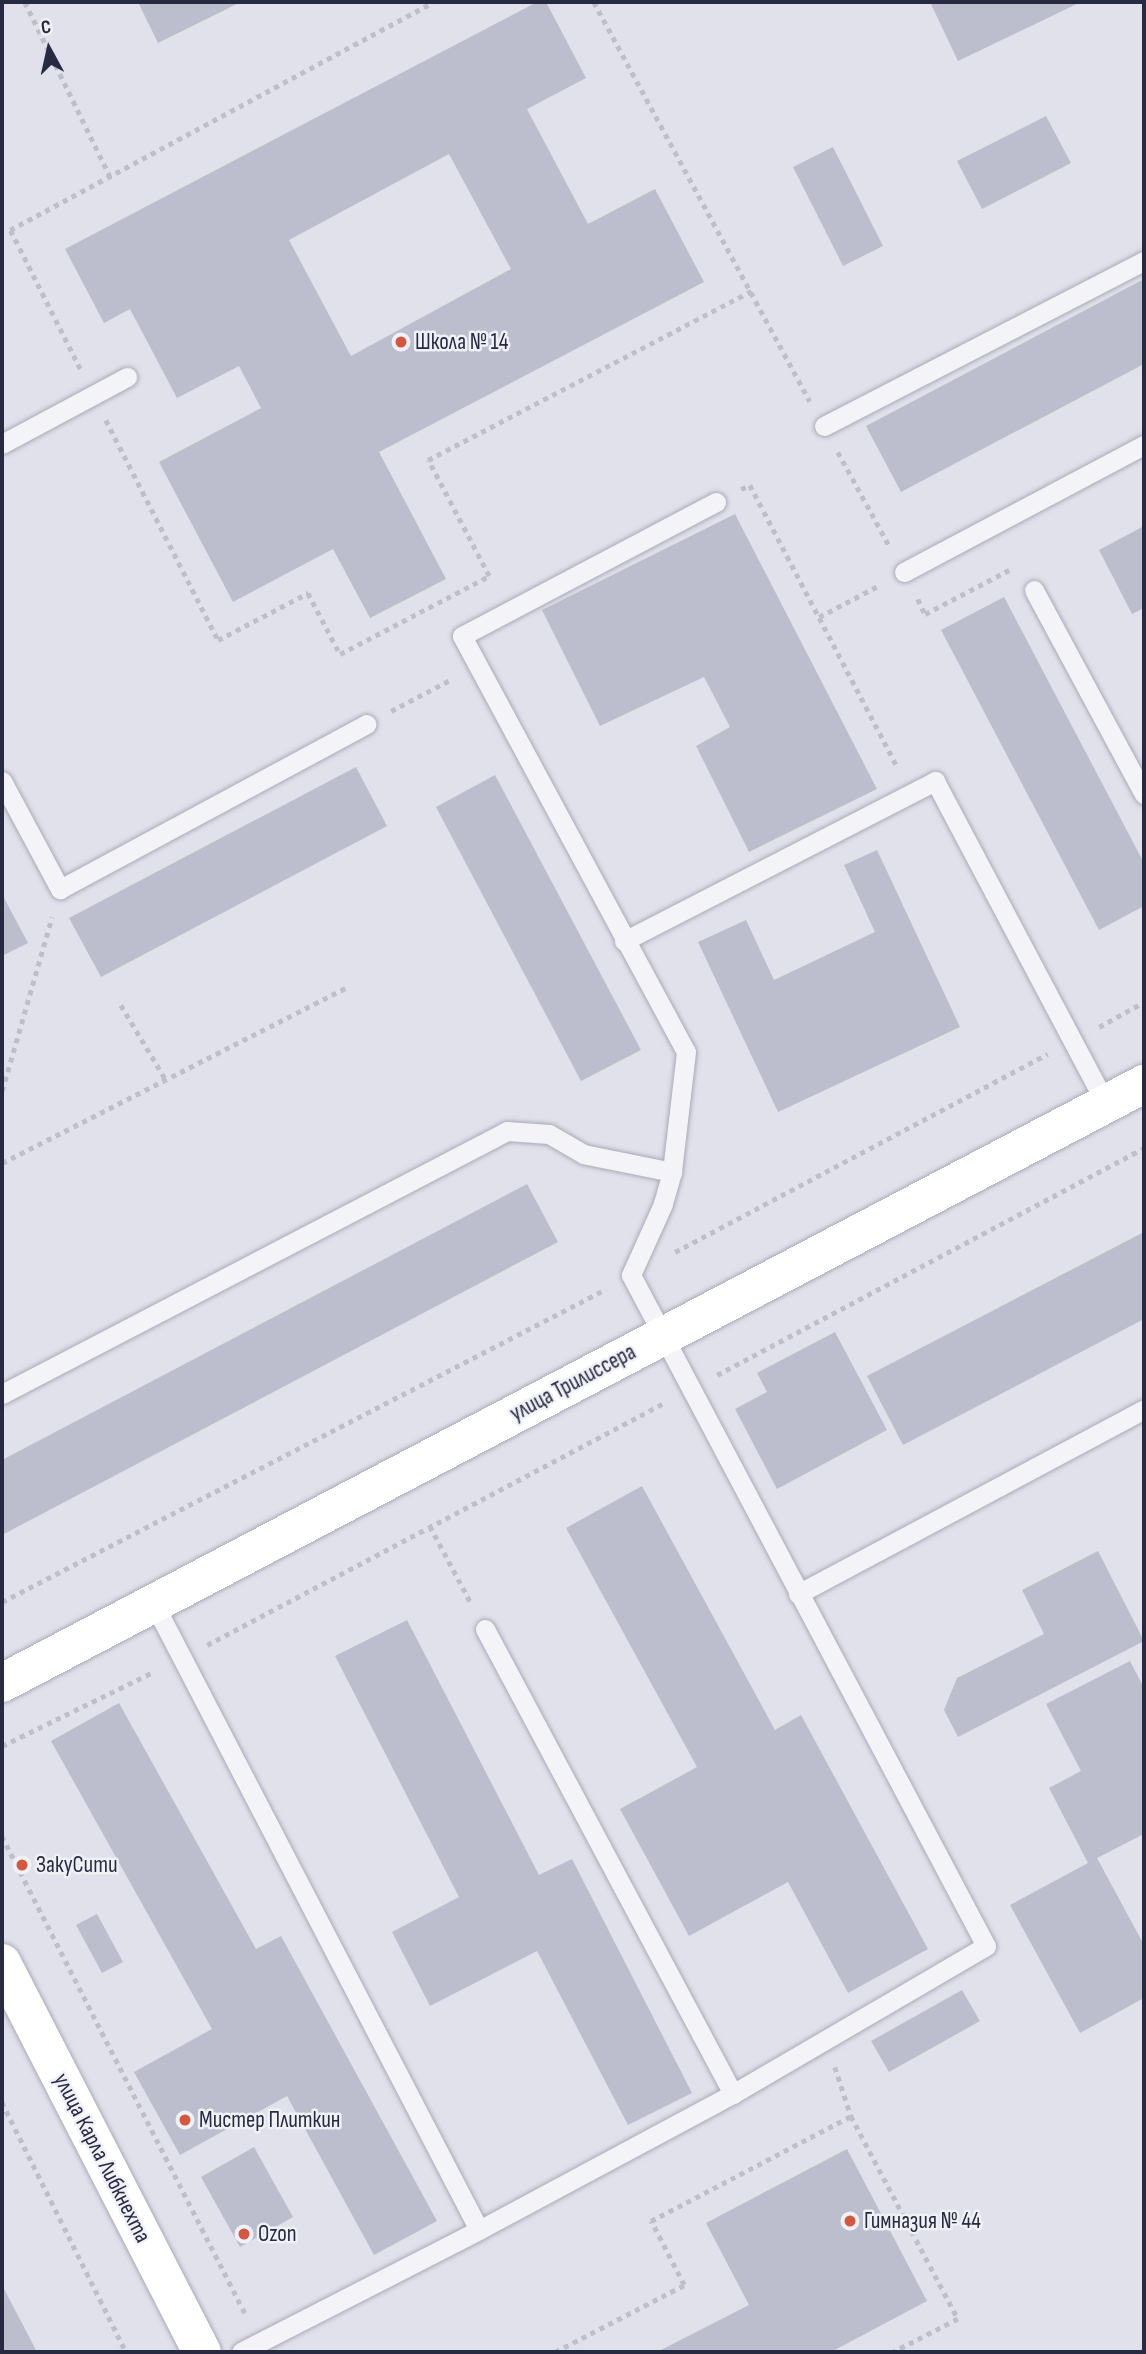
<!DOCTYPE html>
<meta charset="utf-8">
<style>
body{margin:0}
#map{position:relative;width:1146px;height:2354px;overflow:hidden;background:#e0e1ea;font-family:"Sofia Sans Condensed",sans-serif}
div>[style]{position:absolute}
[style*='--x']{left:calc(var(--x)*1px);top:calc(var(--y)*1px);width:calc(var(--w)*1px);rotate:calc(var(--a)*1deg)}
.building>*{inset:0;background:#bdbecd}
.path>*{height:4.5px;margin-top:-2.25px;transform-origin:0;background:repeating-linear-gradient(90deg,#bebfc9 0 5px,transparent 0 10px)}
.roads{filter:drop-shadow(0 0 2px #a9aab8) drop-shadow(0 0 2px #a9aab8)}
.lane>*{height:19px;margin:-9.5px;padding:0 9.5px;transform-origin:9.5px;border-radius:9.5px;background:#f3f3f8}
.secondary>*{height:38px;margin:-19px;padding:0 19px;transform-origin:19px;border-radius:19px;background:#fff}
.dots>*{width:19px;height:19px;translate:-50% -50%;box-sizing:border-box;border:4px solid #f0f1f7;border-radius:50%}
span{translate:-50% -50%;white-space:nowrap;text-align:center;line-height:1.15;-webkit-text-stroke:5px #f0f1f7;paint-order:stroke}
.poi-label{font-size:23px;color:#282a42}
.left{translate:0 -50%;text-align:left}
.street-label{font-size:23px;color:#282a42}
.frame{position:absolute;inset:0;border:4px solid #282a42;pointer-events:none}
.north{position:absolute;left:14px;top:14px;width:70px;height:70px;-webkit-text-stroke:5px #f0f1f7;paint-order:stroke;rotate:352deg;font-size:19px;font-weight:700;line-height:28px;text-align:center;color:#282a42}
.north::after{content:'';display:block;margin:auto;width:24px;height:32px;background:#282a42;clip-path:polygon(50% 0,100% 100%,50% 72%,0 100%)}
</style>
<div id="map">
<div class="building">
<i style="clip-path:polygon(138px 2px,241px 2px,158px 43px)"></i>
<i style="clip-path:polygon(evenodd,537px 2px,546px 2px,586px 78px,527px 109px,588px 224px,655px 189px,704px 282px,379px 452px,446px 579px,370px 618px,333px 549px,233px 602px,159px 462px,261px 408px,239px 366px,177px 398px,130px 309px,104px 323px,65px 249px,537px 2px,449px 154px,511px 269px,351px 356px,289px 240px,449px 154px)"></i>
<i style="clip-path:polygon(930px 2px,1081px 2px,958px 61px)"></i>
<i style="clip-path:polygon(1046px 116px,1071px 163px,982px 209px,957px 161px)"></i>
<i style="clip-path:polygon(833px 147px,883px 246px,843px 266px,793px 167px)"></i>
<i style="clip-path:polygon(1144px 279px,1144px 364px,901px 492px,866px 426px)"></i>
<i style="clip-path:polygon(735px 514px,877px 789px,749px 852px,696px 746px,730px 727px,704px 677px,600px 726px,542px 610px)"></i>
<i style="clip-path:polygon(1144px 526px,1144px 608px,1132px 614px,1099px 550px)"></i>
<i style="clip-path:polygon(1004px 597px,1144px 863px,1144px 906px,1099px 930px,941px 630px)"></i>
<i style="clip-path:polygon(356px 767px,387px 826px,101px 977px,69px 918px)"></i>
<i style="clip-path:polygon(495px 775px,641px 1050px,581px 1081px,436px 807px)"></i>
<i style="clip-path:polygon(877px 850px,960px 1027px,778px 1112px,698px 942px,746px 920px,774px 980px,875px 932px,844px 865px)"></i>
<i style="clip-path:polygon(2px 894px,28px 943px,2px 956px)"></i>
<i style="clip-path:polygon(527px 1184px,558px 1242px,2px 1535px,2px 1460px)"></i>
<i style="clip-path:polygon(1144px 1232px,1144px 1319px,903px 1445px,867px 1376px)"></i>
<i style="clip-path:polygon(835px 1332px,887px 1430px,777px 1489px,735px 1409px,767px 1392px,757px 1373px)"></i>
<i style="clip-path:polygon(642px 1486px,775px 1730px,801px 1715px,928px 1949px,848px 1993px,788px 1882px,689px 1936px,620px 1809px,697px 1767px,566px 1528px)"></i>
<i style="clip-path:polygon(1098px 1551px,1144px 1641px,958px 1737px,944px 1710px,957px 1678px,1044px 1634px,1022px 1590px)"></i>
<i style="clip-path:polygon(407px 1620px,539px 1875px,572px 1859px,692px 2093px,628px 2125px,537px 1951px,430px 2006px,392px 1932px,459px 1897px,335px 1656px)"></i>
<i style="clip-path:polygon(1130px 1661px,1144px 1688px,1144px 1834px,1097px 1858px,1144px 1945px,1144px 1998px,1080px 2033px,1010px 1905px,1088px 1863px,1049px 1788px,1081px 1771px,1046px 1704px)"></i>
<i style="clip-path:polygon(119px 1703px,256px 1949px,281px 1936px,437px 2221px,374px 2255px,287px 2096px,180px 2155px,134px 2072px,212px 2029px,51px 1741px)"></i>
<i style="clip-path:polygon(97px 1914px,123px 1962px,102px 1973px,76px 1925px)"></i>
<i style="clip-path:polygon(962px 1990px,980px 2021px,889px 2072px,871px 2041px)"></i>
<i style="clip-path:polygon(254px 2147px,293px 2217px,240px 2247px,201px 2177px)"></i>
<i style="clip-path:polygon(847px 2149px,927px 2301px,831px 2352px,657px 2352px,749px 2305px,706px 2223px)"></i>
<i style="clip-path:polygon(2px 2285px,37px 2352px,2px 2352px)"></i>
</div>
<div class="path">
<i style="--x:25;--y:2;--w:194;--a:64"></i>
<i style="--x:594;--y:2;--w:454;--a:61.6"></i>
<i style="--x:80;--y:369;--w:156;--a:-116.7"></i>
<i style="--x:10;--y:230;--w:481;--a:-28.3"></i>
<i style="--x:106;--y:420;--w:247;--a:63"></i>
<i style="--x:218;--y:640;--w:102;--a:-27.6"></i>
<i style="--x:308;--y:593;--w:69;--a:62.3"></i>
<i style="--x:340;--y:654;--w:168;--a:-27.6"></i>
<i style="--x:489;--y:576;--w:131;--a:-117.7"></i>
<i style="--x:428;--y:460;--w:365;--a:-27.6"></i>
<i style="--x:838;--y:452;--w:106;--a:61.3"></i>
<i style="--x:741;--y:489;--w:10;--a:-24"></i>
<i style="--x:750;--y:485;--w:317;--a:62.4"></i>
<i style="--x:918;--y:599;--w:17;--a:65"></i>
<i style="--x:925;--y:614;--w:97;--a:-27.6"></i>
<i style="--x:819;--y:617;--w:67;--a:-27.7"></i>
<i style="--x:391;--y:711;--w:69;--a:-27.7"></i>
<i style="--x:121;--y:1005;--w:87;--a:59"></i>
<i style="--x:1099;--y:1027;--w:51;--a:-29.1"></i>
<i style="--x:2;--y:1091;--w:181;--a:-74"></i>
<i style="--x:2;--y:1163;--w:388;--a:-27"></i>
<i style="--x:675;--y:1252;--w:422;--a:-28"></i>
<i style="--x:717;--y:1375;--w:484;--a:-28"></i>
<i style="--x:430;--y:1526;--w:87;--a:62"></i>
<i style="--x:2;--y:1602;--w:680;--a:-27.39"></i>
<i style="--x:207;--y:1645;--w:519;--a:-27.9"></i>
<i style="--x:2;--y:1746;--w:170;--a:-26.1"></i>
<i style="--x:2;--y:1836;--w:540;--a:63.01"></i>
<i style="--x:835;--y:2067;--w:52;--a:71.9"></i>
<i style="--x:851;--y:2116;--w:229;--a:62.2"></i>
<i style="--x:958;--y:2319;--w:72;--a:152.7"></i>
<i style="--x:2;--y:2102;--w:279;--a:63.6"></i>
<i style="--x:555;--y:2352;--w:145;--a:-27.4"></i>
<i style="--x:684;--y:2285;--w:72;--a:-117.3"></i>
<i style="--x:651;--y:2221;--w:226;--a:-27.7"></i>
</div>
<div class="roads">
<div class="lane">
<i style="--x:824;--y:426;--w:360;--a:-27.3"></i>
<i style="--x:2;--y:444;--w:142;--a:-28.2"></i>
<i style="--x:716;--y:502;--w:287;--a:152.2"></i>
<i style="--x:462;--y:636;--w:472;--a:61.7"></i>
<i style="--x:686;--y:1052;--w:121;--a:96.7"></i>
<i style="--x:672;--y:1172;--w:33;--a:106"></i>
<i style="--x:663;--y:1204;--w:78;--a:114.3"></i>
<i style="--x:631;--y:1275;--w:759;--a:62.12"></i>
<i style="--x:986;--y:1946;--w:293;--a:149.7"></i>
<i style="--x:904;--y:572;--w:272;--a:-27.9"></i>
<i style="--x:1034;--y:590;--w:232;--a:61.7"></i>
<i style="--x:2;--y:781;--w:123;--a:61.8"></i>
<i style="--x:60;--y:889;--w:348;--a:-28.3"></i>
<i style="--x:624;--y:941;--w:350;--a:-27.2"></i>
<i style="--x:935;--y:781;--w:365;--a:62.1"></i>
<i style="--x:2;--y:1394;--w:569;--a:-27.51"></i>
<i style="--x:507;--y:1131;--w:42;--a:4.1"></i>
<i style="--x:549;--y:1134;--w:39;--a:30"></i>
<i style="--x:583;--y:1154;--w:91;--a:11.4"></i>
<i style="--x:798;--y:1594;--w:392;--a:-28.1"></i>
<i style="--x:154;--y:1604;--w:705;--a:62.56"></i>
<i style="--x:479;--y:2230;--w:267;--a:152.9"></i>
<i style="--x:479;--y:2230;--w:288;--a:-28.2"></i>
<i style="--x:733;--y:2094;--w:527;--a:-118.07"></i>
</div>
<div class="secondary">
<i style="--x:2;--y:1683;--w:1290;--a:-27.68"></i>
<i style="--x:2;--y:1963;--w:437;--a:62.8"></i>
</div>
</div>
<div class="dots">
<i style="left:401px;top:342px;background:#d25842"></i>
<i style="left:22px;top:1865px;background:#d25842"></i>
<i style="left:185px;top:2120px;background:#d25842"></i>
<i style="left:850px;top:2221px;background:#d25842"></i>
<i style="left:244px;top:2234px;background:#d25842"></i>
</div>
<div class="poi-label">
<span class="left" style="left:415px;top:342px">Школа № 14</span>
<span class="left" style="left:36px;top:1865px">ЗакуСити</span>
<span class="left" style="left:199px;top:2120px">Мистер Плиткин</span>
<span class="left" style="left:864px;top:2221px">Гимназия № 44</span>
<span class="left" style="left:258px;top:2234px">Ozon</span>
</div>
<div class="street-label">
<span style="left:573px;top:1383px;rotate:-28deg">улица Трилиссера</span>
<span style="left:102px;top:2158px;rotate:63deg">улица Карла Либкнехта</span>
</div>
<div class="frame"></div>
<div class="north">С</div>
</div>
